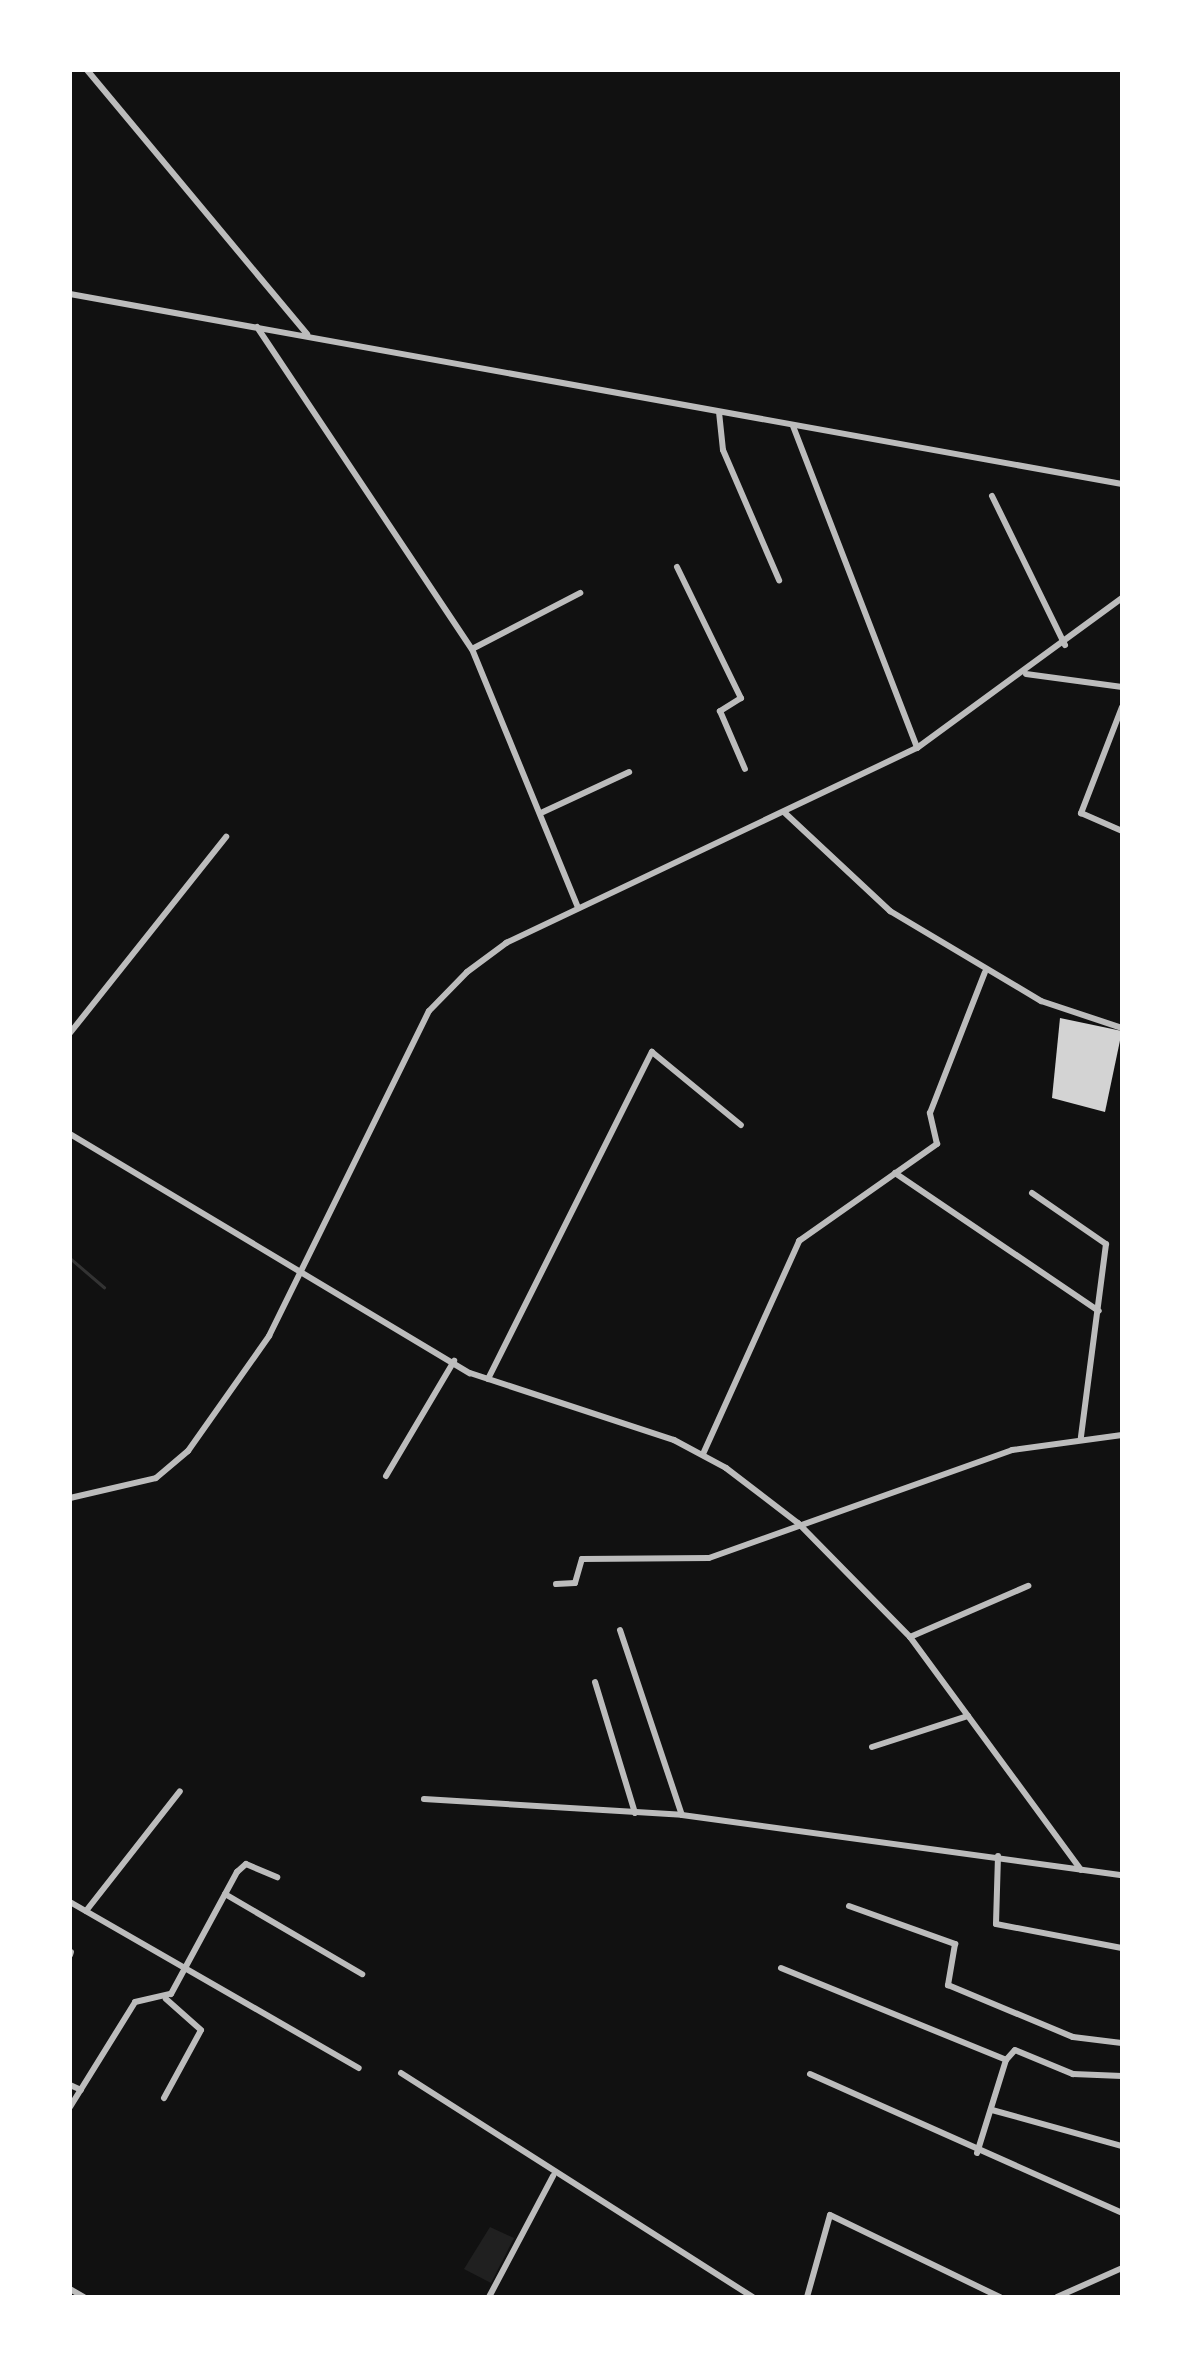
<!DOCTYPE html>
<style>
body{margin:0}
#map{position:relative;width:1192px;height:2367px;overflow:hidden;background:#111;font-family:"Nunito Sans",sans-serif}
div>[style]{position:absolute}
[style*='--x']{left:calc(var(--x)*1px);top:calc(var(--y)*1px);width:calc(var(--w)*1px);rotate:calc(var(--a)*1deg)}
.green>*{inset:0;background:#202020}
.stream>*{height:2.5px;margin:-1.25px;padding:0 1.25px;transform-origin:1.25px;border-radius:1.25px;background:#333}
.building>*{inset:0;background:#d3d3d3}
.minor>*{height:6px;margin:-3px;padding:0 3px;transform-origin:3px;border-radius:3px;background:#bcbcbc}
span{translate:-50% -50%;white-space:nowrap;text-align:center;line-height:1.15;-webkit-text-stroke:9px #fff;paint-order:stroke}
.frame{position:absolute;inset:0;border:72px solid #fff;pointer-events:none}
</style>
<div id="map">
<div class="green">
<i style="clip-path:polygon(490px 2227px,514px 2238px,491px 2283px,464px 2269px)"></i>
</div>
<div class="stream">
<i style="--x:70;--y:1258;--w:45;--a:40.5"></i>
</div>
<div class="building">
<i style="clip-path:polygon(1060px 1018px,1122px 1031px,1105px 1112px,1052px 1098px)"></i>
</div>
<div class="minor">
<i style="--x:87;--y:70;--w:344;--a:50.2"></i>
<i style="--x:70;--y:294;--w:1069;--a:10.24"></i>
<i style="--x:257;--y:327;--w:387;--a:56.3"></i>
<i style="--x:472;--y:649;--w:280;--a:67.7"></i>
<i style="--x:719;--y:412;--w:38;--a:84"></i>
<i style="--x:723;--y:450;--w:142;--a:66.7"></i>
<i style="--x:793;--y:426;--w:345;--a:68.9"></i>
<i style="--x:992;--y:496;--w:166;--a:63.9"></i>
<i style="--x:677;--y:567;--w:146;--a:64"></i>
<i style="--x:741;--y:698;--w:25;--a:148"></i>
<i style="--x:720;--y:711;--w:63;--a:66.7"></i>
<i style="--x:472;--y:649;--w:122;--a:-27.4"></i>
<i style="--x:1026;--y:674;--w:97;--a:7.7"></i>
<i style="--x:1122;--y:707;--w:114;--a:111.1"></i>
<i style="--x:1081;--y:813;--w:45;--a:23.7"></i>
<i style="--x:543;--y:812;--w:95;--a:-24.9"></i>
<i style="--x:785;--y:813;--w:144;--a:43"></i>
<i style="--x:890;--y:911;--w:176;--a:30.8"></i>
<i style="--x:1041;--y:1001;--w:85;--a:18.4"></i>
<i style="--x:70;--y:1033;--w:251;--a:-51.5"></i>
<i style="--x:70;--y:1134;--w:466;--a:30.9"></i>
<i style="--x:470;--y:1373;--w:215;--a:18.2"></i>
<i style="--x:674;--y:1440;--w:59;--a:28.3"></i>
<i style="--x:726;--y:1468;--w:91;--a:37.4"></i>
<i style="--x:798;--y:1523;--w:160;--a:45.5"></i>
<i style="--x:910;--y:1637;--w:289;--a:53.7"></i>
<i style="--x:895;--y:1173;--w:246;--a:34.1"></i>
<i style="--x:1032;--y:1193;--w:90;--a:34.6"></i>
<i style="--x:1106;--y:1244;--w:195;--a:97.4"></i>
<i style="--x:488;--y:1379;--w:366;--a:-63.4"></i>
<i style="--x:652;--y:1052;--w:115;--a:39.4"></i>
<i style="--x:703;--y:1454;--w:234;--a:-65.7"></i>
<i style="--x:799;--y:1241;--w:169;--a:-35.1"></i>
<i style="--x:937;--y:1144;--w:32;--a:-103"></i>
<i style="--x:930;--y:1113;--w:151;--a:-68.7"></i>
<i style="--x:386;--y:1476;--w:134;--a:-59.4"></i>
<i style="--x:70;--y:1498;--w:88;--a:-13.1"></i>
<i style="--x:156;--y:1478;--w:42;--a:-40.2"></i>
<i style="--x:188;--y:1451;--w:141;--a:-54.8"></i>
<i style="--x:269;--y:1336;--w:362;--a:-63.8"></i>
<i style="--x:429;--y:1011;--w:54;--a:-45.7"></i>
<i style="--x:467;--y:972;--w:49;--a:-36.6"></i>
<i style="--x:506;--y:943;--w:455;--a:-25.4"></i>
<i style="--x:917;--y:748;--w:254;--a:-36.2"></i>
<i style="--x:556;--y:1584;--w:19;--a:-3"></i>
<i style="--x:575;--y:1583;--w:25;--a:-74"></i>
<i style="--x:582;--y:1559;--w:127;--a:-0.5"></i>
<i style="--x:709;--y:1558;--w:322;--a:-19.6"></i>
<i style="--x:1012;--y:1450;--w:111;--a:-7.8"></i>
<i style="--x:620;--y:1630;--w:195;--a:71.5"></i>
<i style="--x:910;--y:1637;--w:129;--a:-23.4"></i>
<i style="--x:595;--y:1682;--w:137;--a:73"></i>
<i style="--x:872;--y:1747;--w:101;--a:-17.9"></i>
<i style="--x:424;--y:1799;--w:258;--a:3.5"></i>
<i style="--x:682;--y:1815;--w:444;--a:7.8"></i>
<i style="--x:998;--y:1856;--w:68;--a:91.7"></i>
<i style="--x:996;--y:1924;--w:128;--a:10.8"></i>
<i style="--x:225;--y:1894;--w:159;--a:30.3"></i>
<i style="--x:70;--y:1902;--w:333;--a:29.9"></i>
<i style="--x:849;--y:1906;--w:113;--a:19.7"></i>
<i style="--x:955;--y:1944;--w:42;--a:99.7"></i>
<i style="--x:948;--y:1985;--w:135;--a:22.6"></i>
<i style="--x:1073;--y:2037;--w:49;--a:7"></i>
<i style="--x:86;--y:1911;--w:152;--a:-51.9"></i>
<i style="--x:70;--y:1955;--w:3;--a:-72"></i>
<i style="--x:781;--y:1968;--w:243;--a:22.2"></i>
<i style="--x:1006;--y:2060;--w:13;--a:-48"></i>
<i style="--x:1015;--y:2050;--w:63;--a:22.5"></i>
<i style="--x:1073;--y:2074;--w:49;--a:2.3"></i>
<i style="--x:401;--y:2073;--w:417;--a:32.5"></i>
<i style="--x:810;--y:2074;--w:342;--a:24"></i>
<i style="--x:70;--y:2085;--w:12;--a:24"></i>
<i style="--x:164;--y:2098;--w:77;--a:-61.4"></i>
<i style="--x:201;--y:2030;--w:47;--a:-138.5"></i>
<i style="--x:70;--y:2107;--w:123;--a:-58.2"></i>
<i style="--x:135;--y:2002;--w:37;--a:-13"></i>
<i style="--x:171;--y:1994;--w:139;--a:-61.6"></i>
<i style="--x:237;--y:1872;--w:12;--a:-42"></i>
<i style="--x:246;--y:1864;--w:34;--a:23"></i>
<i style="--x:992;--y:2110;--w:135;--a:15.5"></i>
<i style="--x:977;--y:2153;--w:97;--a:-72.7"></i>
<i style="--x:70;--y:2289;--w:16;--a:30"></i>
<i style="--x:489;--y:2297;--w:137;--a:-62.1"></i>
<i style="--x:807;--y:2297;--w:85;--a:-74.3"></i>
<i style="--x:830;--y:2215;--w:189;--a:25.8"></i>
<i style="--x:1057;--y:2297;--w:71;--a:-24"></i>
</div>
<div class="frame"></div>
</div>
